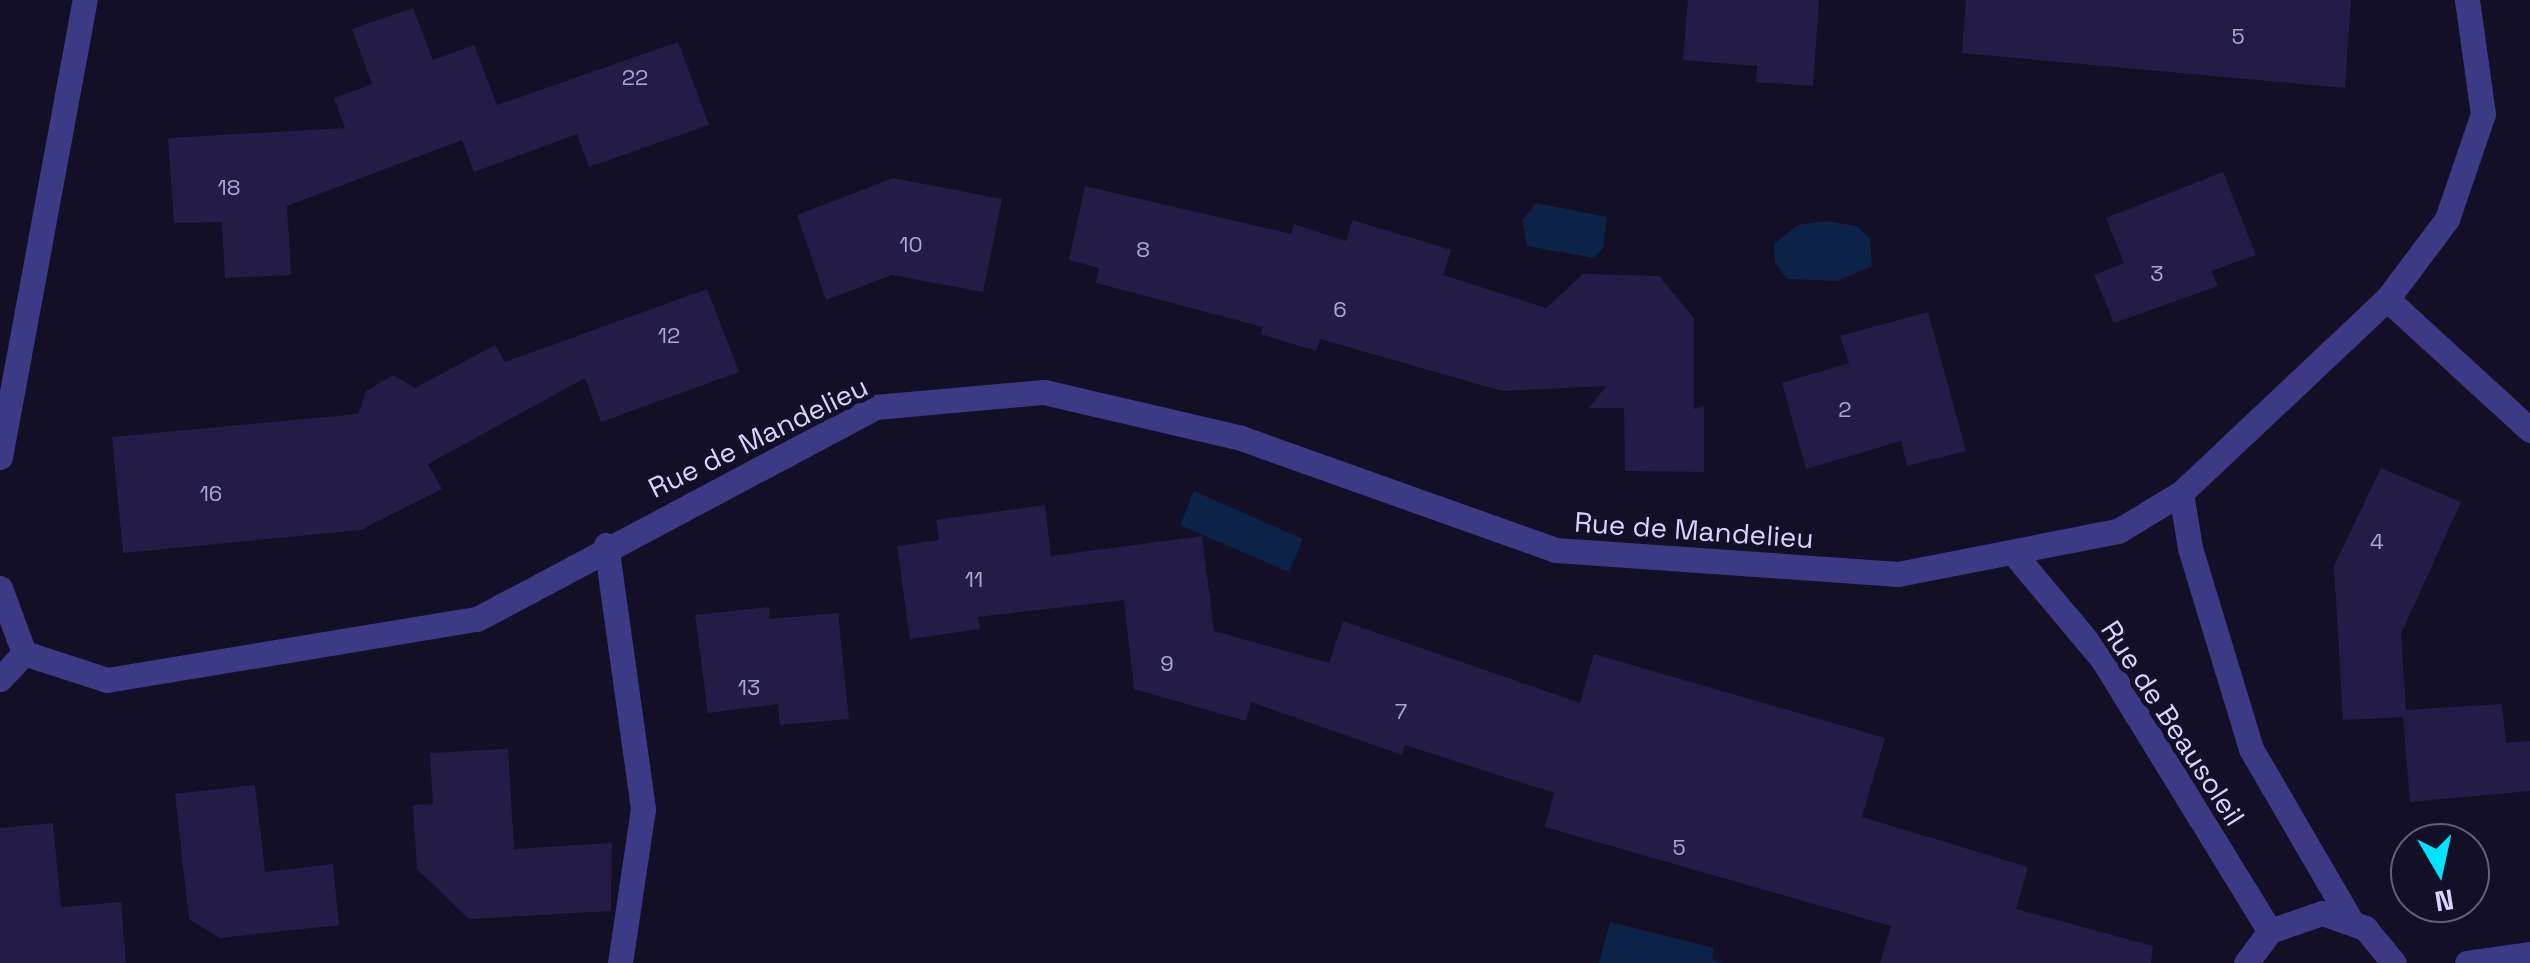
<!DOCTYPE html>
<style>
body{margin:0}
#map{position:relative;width:2530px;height:963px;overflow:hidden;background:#130f26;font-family:"Space Grotesk",sans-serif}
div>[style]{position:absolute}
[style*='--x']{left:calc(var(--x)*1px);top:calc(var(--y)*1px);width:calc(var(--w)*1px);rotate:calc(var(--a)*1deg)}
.water>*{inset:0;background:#0c2248}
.building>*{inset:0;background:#241b47}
.service>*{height:25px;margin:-12.5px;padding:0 12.5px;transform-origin:12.5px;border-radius:12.5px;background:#3d3a85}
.minor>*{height:25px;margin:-12.5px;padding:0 12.5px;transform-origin:12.5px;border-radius:12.5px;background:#3d3a85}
span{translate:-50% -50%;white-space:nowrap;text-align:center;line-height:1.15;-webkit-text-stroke:10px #130f26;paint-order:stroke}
.number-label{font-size:22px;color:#aca6d1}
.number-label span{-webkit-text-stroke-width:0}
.street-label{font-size:28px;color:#d9d4ff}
.north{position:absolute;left:2390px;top:823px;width:100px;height:100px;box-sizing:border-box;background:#130f26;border:2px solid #625e7d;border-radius:50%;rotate:171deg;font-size:28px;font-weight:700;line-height:40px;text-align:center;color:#d9d4ff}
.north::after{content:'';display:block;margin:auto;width:35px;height:45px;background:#00e5ff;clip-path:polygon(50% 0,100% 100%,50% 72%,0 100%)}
</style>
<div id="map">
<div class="water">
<i style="clip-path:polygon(1536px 203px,1607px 217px,1603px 248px,1594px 258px,1527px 246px,1522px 221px)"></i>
<i style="clip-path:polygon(1826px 221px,1856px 226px,1870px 238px,1872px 266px,1837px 281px,1787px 279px,1775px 262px,1774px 244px,1798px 225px)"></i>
<i style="clip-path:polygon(1194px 491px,1303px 539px,1289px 572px,1180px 525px)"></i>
<i style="clip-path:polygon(1610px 922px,1714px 948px,1712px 959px,1725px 963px,1599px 963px)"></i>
</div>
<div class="building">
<i style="clip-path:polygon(1688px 0,1819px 0,1813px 86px,1756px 82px,1757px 66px,1683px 60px)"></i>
<i style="clip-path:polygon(1966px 0,2351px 0,2345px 88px,1962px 53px)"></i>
<i style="clip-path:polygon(413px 8px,433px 60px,474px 45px,497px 105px,678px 42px,709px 125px,589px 167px,577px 134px,474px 172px,462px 140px,287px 206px,291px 275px,225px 278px,222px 222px,174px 223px,168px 138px,345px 128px,334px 98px,372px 84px,352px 29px)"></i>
<i style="clip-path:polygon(2223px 172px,2256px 255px,2211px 271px,2218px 286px,2114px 323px,2094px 275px,2124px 263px,2106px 218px)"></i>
<i style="clip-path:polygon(893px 178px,1002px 199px,983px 292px,892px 275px,826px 300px,797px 215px)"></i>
<i style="clip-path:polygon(1085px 186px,1291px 234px,1294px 224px,1346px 241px,1353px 220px,1451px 250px,1443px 275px,1546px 308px,1583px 274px,1659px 276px,1694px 318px,1694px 409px,1704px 406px,1704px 472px,1625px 471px,1624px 408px,1589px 408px,1606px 386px,1502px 391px,1320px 339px,1316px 351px,1261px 334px,1263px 327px,1096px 283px,1099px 268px,1069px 260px)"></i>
<i style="clip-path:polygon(707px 289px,739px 372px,601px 422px,585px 378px,428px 464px,442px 489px,361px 530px,123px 553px,112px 437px,358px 414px,366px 391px,393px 375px,415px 388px,495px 345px,505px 362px)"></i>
<i style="clip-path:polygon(1928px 312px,1966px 451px,1907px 466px,1901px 441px,1806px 469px,1782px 383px,1849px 363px,1840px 336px)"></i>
<i style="clip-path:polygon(2381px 468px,2461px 502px,2401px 634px,2406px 710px,2502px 704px,2506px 743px,2530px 741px,2530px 791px,2410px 802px,2403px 717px,2343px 720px,2334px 566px)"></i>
<i style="clip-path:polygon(1045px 505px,1051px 556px,1202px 536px,1214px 631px,1329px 663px,1343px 621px,1580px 703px,1594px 654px,1885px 738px,1862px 817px,2028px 867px,2016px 909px,2153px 946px,2151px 963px,1880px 963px,1891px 926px,1545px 827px,1554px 793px,1405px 745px,1402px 755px,1251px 702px,1246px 721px,1134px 689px,1124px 600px,978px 617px,980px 629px,910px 639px,897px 546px,939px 540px,936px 520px)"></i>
<i style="clip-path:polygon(769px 607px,770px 619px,838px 613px,849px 719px,780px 725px,778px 704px,708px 713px,695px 615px)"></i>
<i style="clip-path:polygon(508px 749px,514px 849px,612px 843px,611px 911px,469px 919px,417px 869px,413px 805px,433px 804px,430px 753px)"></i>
<i style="clip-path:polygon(255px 785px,265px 872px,333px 864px,339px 925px,220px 938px,189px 919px,175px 794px)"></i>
<i style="clip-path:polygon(53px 823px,61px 907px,121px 902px,126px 963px,0 963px,0 828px)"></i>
</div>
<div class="service">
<i style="--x:606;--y:545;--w:267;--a:82"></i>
<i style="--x:643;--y:809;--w:156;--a:98.5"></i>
<i style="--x:0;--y:679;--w:35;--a:-47"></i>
</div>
<div class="minor">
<i style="--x:2387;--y:299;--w:194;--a:42.5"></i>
<i style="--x:0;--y:457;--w:465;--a:-79.5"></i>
<i style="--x:2181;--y:493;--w:56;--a:80.7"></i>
<i style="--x:2190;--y:548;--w:210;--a:73.1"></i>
<i style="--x:2251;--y:749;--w:197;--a:59.8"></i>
<i style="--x:2015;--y:555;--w:137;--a:50"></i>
<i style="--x:2103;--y:660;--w:318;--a:58.4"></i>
<i style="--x:0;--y:588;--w:69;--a:69.7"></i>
<i style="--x:24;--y:653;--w:87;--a:18"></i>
<i style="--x:107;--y:680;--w:375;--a:-9.4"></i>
<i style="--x:477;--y:619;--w:451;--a:-28"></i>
<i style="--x:875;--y:407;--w:170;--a:-5.1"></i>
<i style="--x:1044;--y:392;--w:202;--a:13.1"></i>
<i style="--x:1241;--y:438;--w:334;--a:19.6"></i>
<i style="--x:1556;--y:550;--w:343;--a:4"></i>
<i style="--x:1898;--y:574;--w:224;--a:-11.1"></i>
<i style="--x:2118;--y:531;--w:74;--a:-31.1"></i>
<i style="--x:2181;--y:493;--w:283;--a:-43.3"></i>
<i style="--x:2387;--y:299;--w:100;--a:-53.1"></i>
<i style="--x:2447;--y:219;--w:111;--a:-71.1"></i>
<i style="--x:2483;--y:114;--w:115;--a:-98"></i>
<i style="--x:2246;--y:963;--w:40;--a:-53"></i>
<i style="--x:2270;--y:931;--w:55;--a:-19.1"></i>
<i style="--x:2322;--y:913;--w:46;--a:19.2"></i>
<i style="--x:2365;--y:928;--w:45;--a:50.4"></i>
<i style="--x:2467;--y:963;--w:64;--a:-8.1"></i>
</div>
<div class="number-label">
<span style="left:2238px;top:37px">5</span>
<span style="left:635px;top:78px">22</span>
<span style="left:229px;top:188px">18</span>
<span style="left:911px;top:245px">10</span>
<span style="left:1143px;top:250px">8</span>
<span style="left:2157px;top:274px">3</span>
<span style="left:1340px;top:310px">6</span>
<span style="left:669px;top:336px">12</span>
<span style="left:1845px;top:410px">2</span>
<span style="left:211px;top:494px">16</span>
<span style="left:2377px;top:542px">4</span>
<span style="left:974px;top:580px">11</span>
<span style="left:1167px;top:664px">9</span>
<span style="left:749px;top:688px">13</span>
<span style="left:1401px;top:712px">7</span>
<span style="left:1679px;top:848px">5</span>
</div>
<div class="street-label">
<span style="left:758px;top:437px;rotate:-26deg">Rue de Mandelieu</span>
<span style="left:1694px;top:530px;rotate:4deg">Rue de Mandelieu</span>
<span style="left:2173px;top:723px;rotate:57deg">Rue de Beausoleil</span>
</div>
<div class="north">N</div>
</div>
